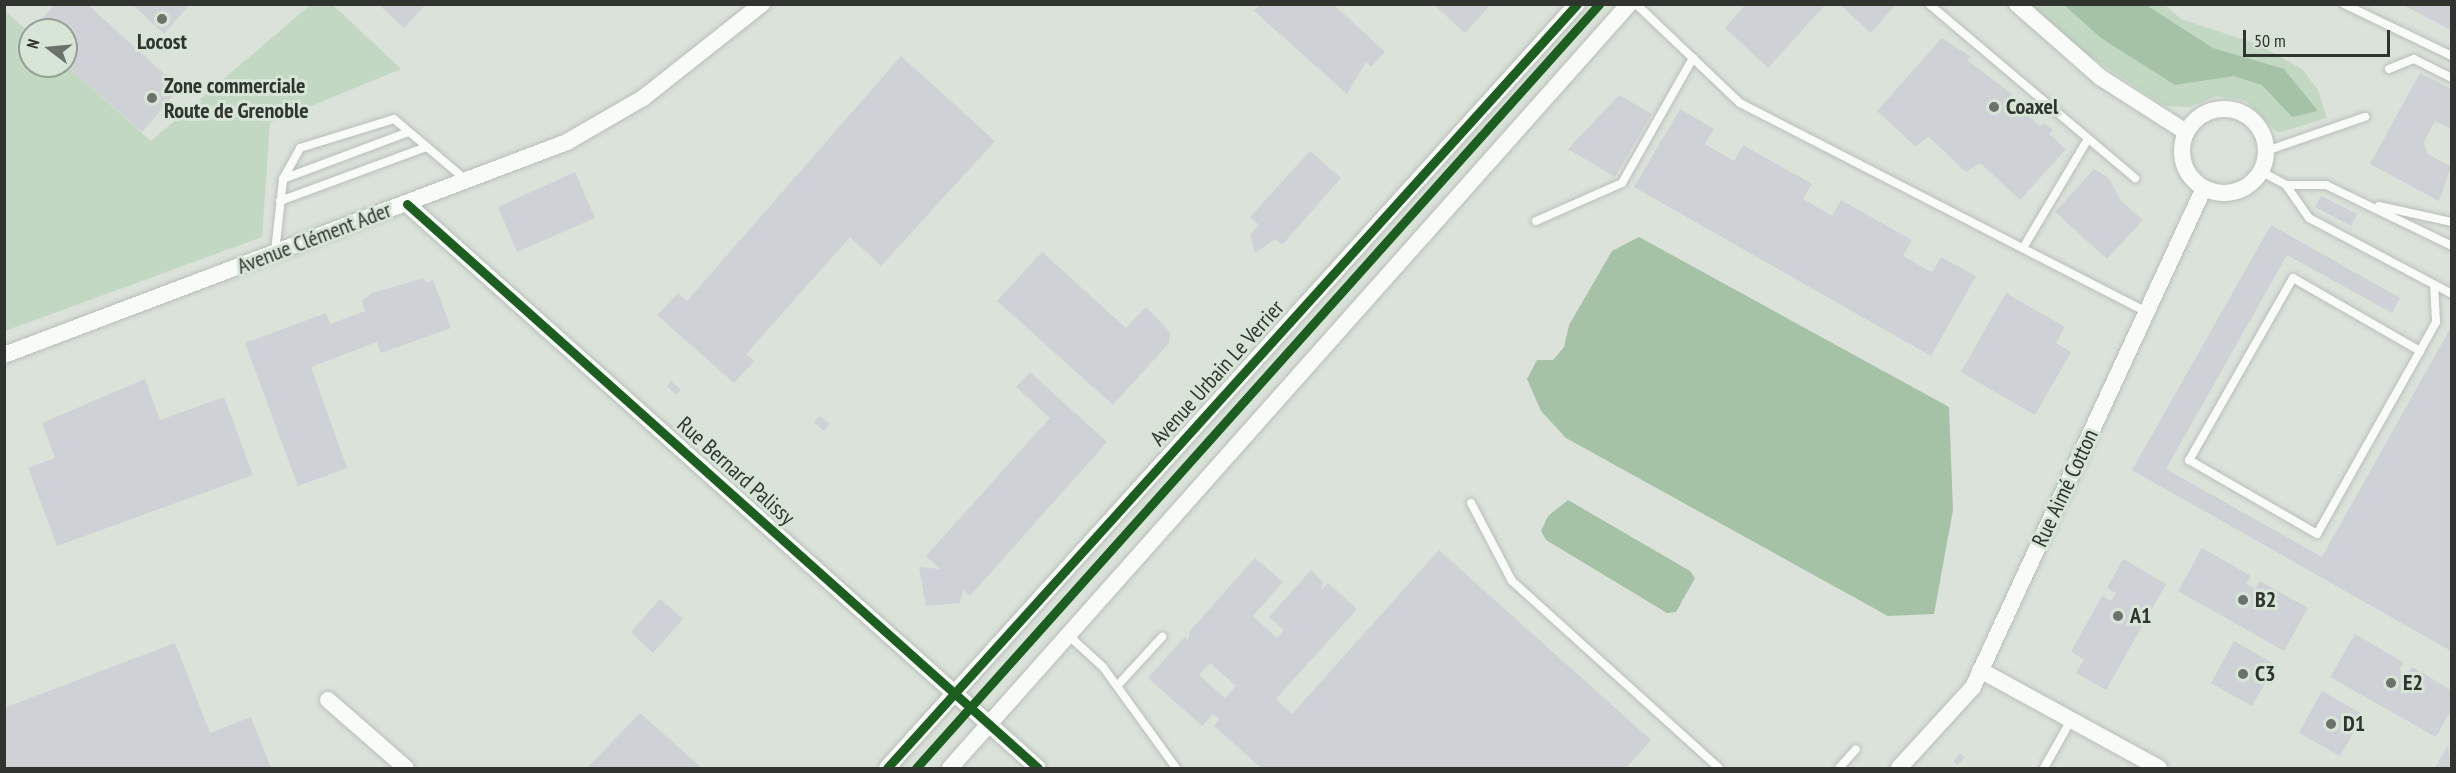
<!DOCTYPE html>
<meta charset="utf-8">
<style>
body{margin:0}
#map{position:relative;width:2456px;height:773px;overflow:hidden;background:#dae2da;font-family:"PT Sans Narrow",sans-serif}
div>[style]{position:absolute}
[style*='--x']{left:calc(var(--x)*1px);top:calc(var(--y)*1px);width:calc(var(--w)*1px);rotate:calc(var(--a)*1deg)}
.green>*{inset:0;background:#c2d8c3}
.water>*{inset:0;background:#a5c2a6}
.building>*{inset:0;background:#ced2d7}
.roads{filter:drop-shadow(0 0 2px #b8beb8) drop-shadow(0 0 2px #b8beb8)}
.service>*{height:8px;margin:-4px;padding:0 4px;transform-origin:4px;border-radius:4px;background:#f9fbf9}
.minor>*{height:16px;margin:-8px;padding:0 8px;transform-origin:8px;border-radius:8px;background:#f9fbf9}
.minor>.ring{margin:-8px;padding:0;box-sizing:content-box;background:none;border:16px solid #f9fbf9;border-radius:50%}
.cycleway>*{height:9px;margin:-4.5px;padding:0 4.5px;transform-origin:4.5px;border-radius:4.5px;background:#1b5e20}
.dots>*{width:16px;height:16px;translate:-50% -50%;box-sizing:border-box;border:3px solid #d7e5d7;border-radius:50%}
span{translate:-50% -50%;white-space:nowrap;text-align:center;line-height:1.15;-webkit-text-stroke:6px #d7e5d7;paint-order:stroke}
.poi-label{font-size:22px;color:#2f342f;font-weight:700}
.left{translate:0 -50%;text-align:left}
.street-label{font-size:22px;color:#2f342f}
.frame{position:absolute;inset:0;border:6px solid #2f342f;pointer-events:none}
.north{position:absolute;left:18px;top:18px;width:60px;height:60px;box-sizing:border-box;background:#d7e5d7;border:2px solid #949e94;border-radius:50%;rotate:286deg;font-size:16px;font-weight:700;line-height:24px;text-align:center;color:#2f342f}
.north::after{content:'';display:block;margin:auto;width:21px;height:27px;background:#6b716b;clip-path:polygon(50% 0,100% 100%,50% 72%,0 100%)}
.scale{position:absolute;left:2243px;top:30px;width:147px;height:27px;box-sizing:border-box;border:3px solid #2f342f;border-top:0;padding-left:8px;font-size:18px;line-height:21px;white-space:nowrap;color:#2f342f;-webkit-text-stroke:4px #d7e5d7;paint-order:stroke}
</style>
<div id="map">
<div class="green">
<i style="clip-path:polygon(310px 5px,333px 5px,401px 69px,270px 123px,262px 237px,5px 331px,4px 10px,30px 33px,30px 66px,66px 65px,151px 141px)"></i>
<i style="clip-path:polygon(2032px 5px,2165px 5px,2181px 19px,2257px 44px,2302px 69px,2318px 90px,2327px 118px,2278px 133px,2246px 101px,2217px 96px,2190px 107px,2165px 106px,2088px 55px)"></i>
</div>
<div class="water">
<i style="clip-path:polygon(2064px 5px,2146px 5px,2213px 48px,2284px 69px,2318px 111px,2292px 117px,2262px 85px,2234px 76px,2175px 85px,2101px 38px)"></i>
<i style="clip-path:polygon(1639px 237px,1949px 407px,1953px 510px,1934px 614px,1888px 616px,1566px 438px,1541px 411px,1527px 379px,1537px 360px,1553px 360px,1564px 347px,1569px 325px,1612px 251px)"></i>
<i style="clip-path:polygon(1568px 500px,1690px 571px,1695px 578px,1676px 612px,1667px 613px,1546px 540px,1541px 531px,1548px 516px)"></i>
</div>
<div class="building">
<i style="clip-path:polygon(55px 4px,87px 4px,180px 88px,142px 132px,66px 65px,66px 30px,33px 30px)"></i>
<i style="clip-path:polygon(132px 4px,190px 4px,164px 34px)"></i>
<i style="clip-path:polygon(378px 4px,426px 4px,404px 28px)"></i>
<i style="clip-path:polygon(1260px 4px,1333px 4px,1385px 52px,1371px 67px,1366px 62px,1347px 94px,1254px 11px)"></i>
<i style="clip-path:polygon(1433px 4px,1491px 4px,1465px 33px)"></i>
<i style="clip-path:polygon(1746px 4px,1826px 4px,1768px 68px,1725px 28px)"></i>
<i style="clip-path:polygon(1839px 4px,1896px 4px,1871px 33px)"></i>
<i style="clip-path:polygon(2401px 4px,2451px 4px,2451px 30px)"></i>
<i style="clip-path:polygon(1942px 38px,1971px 57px,1967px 60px,2012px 94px,2009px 98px,2040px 126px,2044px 123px,2053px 130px,2049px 134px,2066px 149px,2020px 200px,1980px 163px,1966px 172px,1929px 137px,1915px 146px,1877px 111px)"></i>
<i style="clip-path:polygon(901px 56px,995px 141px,881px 266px,850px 237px,746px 354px,754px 361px,734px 383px,657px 315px,678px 293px,687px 301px)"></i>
<i style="clip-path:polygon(2420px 73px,2451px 89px,2451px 129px,2435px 121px,2424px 143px,2428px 154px,2451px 167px,2439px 201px,2370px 164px)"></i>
<i style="clip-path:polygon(1619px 95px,1652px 114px,1615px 177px,1568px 149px)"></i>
<i style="clip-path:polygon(1680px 109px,1714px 129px,1705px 144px,1734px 161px,1743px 145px,1812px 184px,1803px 199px,1832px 216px,1841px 200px,1912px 240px,1903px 256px,1917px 264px,1932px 272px,1941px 257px,1976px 276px,1931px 356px,1634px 187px)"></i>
<i style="clip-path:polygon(1310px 151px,1341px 178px,1282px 245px,1275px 239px,1255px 253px,1250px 235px,1259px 225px,1250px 217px)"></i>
<i style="clip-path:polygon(2094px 169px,2109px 178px,2121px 201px,2143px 220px,2107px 259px,2055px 212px)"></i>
<i style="clip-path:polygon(575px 172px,595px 218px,517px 252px,498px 207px)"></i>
<i style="clip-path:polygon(2321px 196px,2357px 214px,2351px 226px,2315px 207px)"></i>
<i style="clip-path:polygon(2271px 225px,2400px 298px,2392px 313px,2287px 255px,2166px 469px,2322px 557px,2451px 327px,2451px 651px,2132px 470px)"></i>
<i style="clip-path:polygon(1042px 252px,1126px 328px,1146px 307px,1170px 332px,1169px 343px,1113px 405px,997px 301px)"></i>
<i style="clip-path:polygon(424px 278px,426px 283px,433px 280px,451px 328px,381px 353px,377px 342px,311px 367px,347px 468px,298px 486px,245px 343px,326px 313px,330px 324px,365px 311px,362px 301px,372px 293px)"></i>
<i style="clip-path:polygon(2006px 293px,2065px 327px,2056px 343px,2071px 352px,2035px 415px,1961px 372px)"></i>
<i style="clip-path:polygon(1030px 372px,1107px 442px,970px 596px,963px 590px,960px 603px,926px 606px,919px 567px,940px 569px,926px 556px,1050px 418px,1016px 387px)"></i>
<i style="clip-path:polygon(145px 379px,160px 420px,224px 397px,253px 475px,57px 546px,28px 468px,55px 458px,42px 423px)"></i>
<i style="clip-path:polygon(671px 381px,681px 390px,676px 395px,667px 386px)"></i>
<i style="clip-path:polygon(820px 416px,830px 424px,824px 431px,814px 422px)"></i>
<i style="clip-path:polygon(2202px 548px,2251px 576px,2246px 584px,2255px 589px,2260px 581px,2308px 608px,2284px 651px,2178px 591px)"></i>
<i style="clip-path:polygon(evenodd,1439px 550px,1651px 740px,1626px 768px,1261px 768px,1214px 726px,1219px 719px,1213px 714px,1202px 726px,1148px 678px,1185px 637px,1188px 641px,1190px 631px,1255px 558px,1283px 582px,1253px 616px,1277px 638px,1284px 630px,1269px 617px,1311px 570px,1323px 582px,1321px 590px,1328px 583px,1357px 609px,1276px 699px,1292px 714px,1439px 550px,1210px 663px,1236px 686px,1225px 698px,1199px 675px,1210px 663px)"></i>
<i style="clip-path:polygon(2123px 559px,2166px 584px,2106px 690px,2076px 673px,2084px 659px,2071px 652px,2102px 596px,2111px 601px,2116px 593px,2107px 588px)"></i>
<i style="clip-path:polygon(660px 599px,683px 619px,653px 653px,631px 632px)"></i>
<i style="clip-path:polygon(2355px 634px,2403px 662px,2399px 670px,2407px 675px,2412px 667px,2451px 690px,2451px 710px,2436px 737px,2330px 677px)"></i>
<i style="clip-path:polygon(2234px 641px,2276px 665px,2252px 706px,2211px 683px)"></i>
<i style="clip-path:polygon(175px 643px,210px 733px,251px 717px,271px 768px,4px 768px,4px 708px)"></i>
<i style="clip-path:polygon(2322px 691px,2364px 715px,2340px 756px,2299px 733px)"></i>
<i style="clip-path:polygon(640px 713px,702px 768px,587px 768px)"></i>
<i style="clip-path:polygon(2448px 745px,2451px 768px,2435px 768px)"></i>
<i style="clip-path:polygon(1960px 753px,1965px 757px,1957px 765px,1953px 761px)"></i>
</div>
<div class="roads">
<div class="service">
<i style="--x:1636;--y:4;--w:144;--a:43.6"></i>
<i style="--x:1740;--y:103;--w:458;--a:27.2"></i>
<i style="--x:1929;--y:4;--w:270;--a:40.2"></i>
<i style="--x:2344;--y:4;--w:120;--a:25.7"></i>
<i style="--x:2389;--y:69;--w:27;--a:-22"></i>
<i style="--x:2414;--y:59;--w:42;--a:26.6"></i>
<i style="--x:2266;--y:151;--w:105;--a:-19"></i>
<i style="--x:2260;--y:171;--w:30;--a:28"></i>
<i style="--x:2286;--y:185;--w:40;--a:0"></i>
<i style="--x:2326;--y:185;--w:140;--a:25.8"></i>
<i style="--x:283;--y:179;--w:134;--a:-20.5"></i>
<i style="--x:2286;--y:185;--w:40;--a:55.1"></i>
<i style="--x:2309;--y:218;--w:162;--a:28"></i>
<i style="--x:280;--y:201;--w:156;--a:-20.3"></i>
<i style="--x:2379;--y:206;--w:75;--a:12.4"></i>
<i style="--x:1536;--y:221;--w:94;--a:-23.8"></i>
<i style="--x:1622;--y:183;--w:144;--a:-60.4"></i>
<i style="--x:2023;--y:248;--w:127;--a:-59.2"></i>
<i style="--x:275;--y:252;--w:73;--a:-83.7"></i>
<i style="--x:283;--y:179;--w:35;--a:-61"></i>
<i style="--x:300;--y:148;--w:98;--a:-17.1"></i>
<i style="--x:394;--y:119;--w:94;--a:40.3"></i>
<i style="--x:2420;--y:351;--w:146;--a:-150.1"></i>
<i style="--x:2293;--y:278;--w:210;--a:119.7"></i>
<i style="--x:2189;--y:460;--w:148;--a:30"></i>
<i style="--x:2317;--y:534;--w:210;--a:-60.6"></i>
<i style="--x:2420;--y:351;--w:33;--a:-61"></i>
<i style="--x:2436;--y:322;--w:37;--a:-93"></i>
<i style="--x:1471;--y:503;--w:88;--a:62.3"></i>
<i style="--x:1512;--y:581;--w:279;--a:42.1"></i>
<i style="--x:1068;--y:635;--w:47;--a:42.4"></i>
<i style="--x:1103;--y:667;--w:125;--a:54.1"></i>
<i style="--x:1117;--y:686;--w:67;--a:-47.4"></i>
<i style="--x:1839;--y:768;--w:25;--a:-48"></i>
<i style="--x:2044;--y:768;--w:55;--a:-60.6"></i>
</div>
<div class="minor">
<i style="--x:2017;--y:4;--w:111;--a:41.3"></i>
<i style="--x:2100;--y:77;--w:102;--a:32.6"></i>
<i class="ring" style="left:2182px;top:109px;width:68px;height:68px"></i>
<i style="--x:407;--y:204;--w:846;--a:41.79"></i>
<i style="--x:4;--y:355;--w:602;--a:-20.72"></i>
<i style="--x:567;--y:142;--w:88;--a:-30.1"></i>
<i style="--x:643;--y:98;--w:152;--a:-38.3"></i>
<i style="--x:1980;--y:670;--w:204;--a:28.7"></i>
<i style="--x:328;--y:700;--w:103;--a:41.1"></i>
<i style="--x:887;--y:768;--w:1029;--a:-47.91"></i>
<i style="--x:950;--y:768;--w:1022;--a:-48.37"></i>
<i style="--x:1899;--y:768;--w:110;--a:-47.6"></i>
<i style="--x:1973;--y:687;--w:550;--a:-65.16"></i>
</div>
</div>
<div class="cycleway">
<i style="--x:407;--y:204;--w:846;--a:41.79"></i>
<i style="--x:887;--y:768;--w:1029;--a:-47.91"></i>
<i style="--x:916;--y:768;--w:1025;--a:-48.2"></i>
</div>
<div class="dots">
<i style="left:162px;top:19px;background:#6b716b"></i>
<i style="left:152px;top:98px;background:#6b716b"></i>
<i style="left:1994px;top:107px;background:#6b716b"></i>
<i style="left:2243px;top:600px;background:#6b716b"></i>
<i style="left:2118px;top:616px;background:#6b716b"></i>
<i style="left:2243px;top:674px;background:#6b716b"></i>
<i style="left:2391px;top:683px;background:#6b716b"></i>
<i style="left:2331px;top:724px;background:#6b716b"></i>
</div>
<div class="poi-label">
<span style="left:162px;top:42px">Locost</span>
<span class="left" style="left:164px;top:98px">Zone commerciale<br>Route de Grenoble</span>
<span class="left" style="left:2006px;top:107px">Coaxel</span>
<span class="left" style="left:2255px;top:600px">B2</span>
<span class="left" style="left:2130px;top:616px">A1</span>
<span class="left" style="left:2255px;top:674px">C3</span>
<span class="left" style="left:2403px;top:683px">E2</span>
<span class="left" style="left:2343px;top:724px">D1</span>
</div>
<div class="street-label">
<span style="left:314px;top:238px;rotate:-21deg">Avenue Clément Ader</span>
<span style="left:1217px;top:373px;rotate:-48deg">Avenue Urbain Le Verrier</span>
<span style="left:736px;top:471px;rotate:42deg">Rue Bernard Palissy</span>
<span style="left:2065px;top:488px;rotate:-65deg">Rue Aimé Cotton</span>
</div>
<div class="frame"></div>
<div class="north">N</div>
<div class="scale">50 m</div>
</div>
